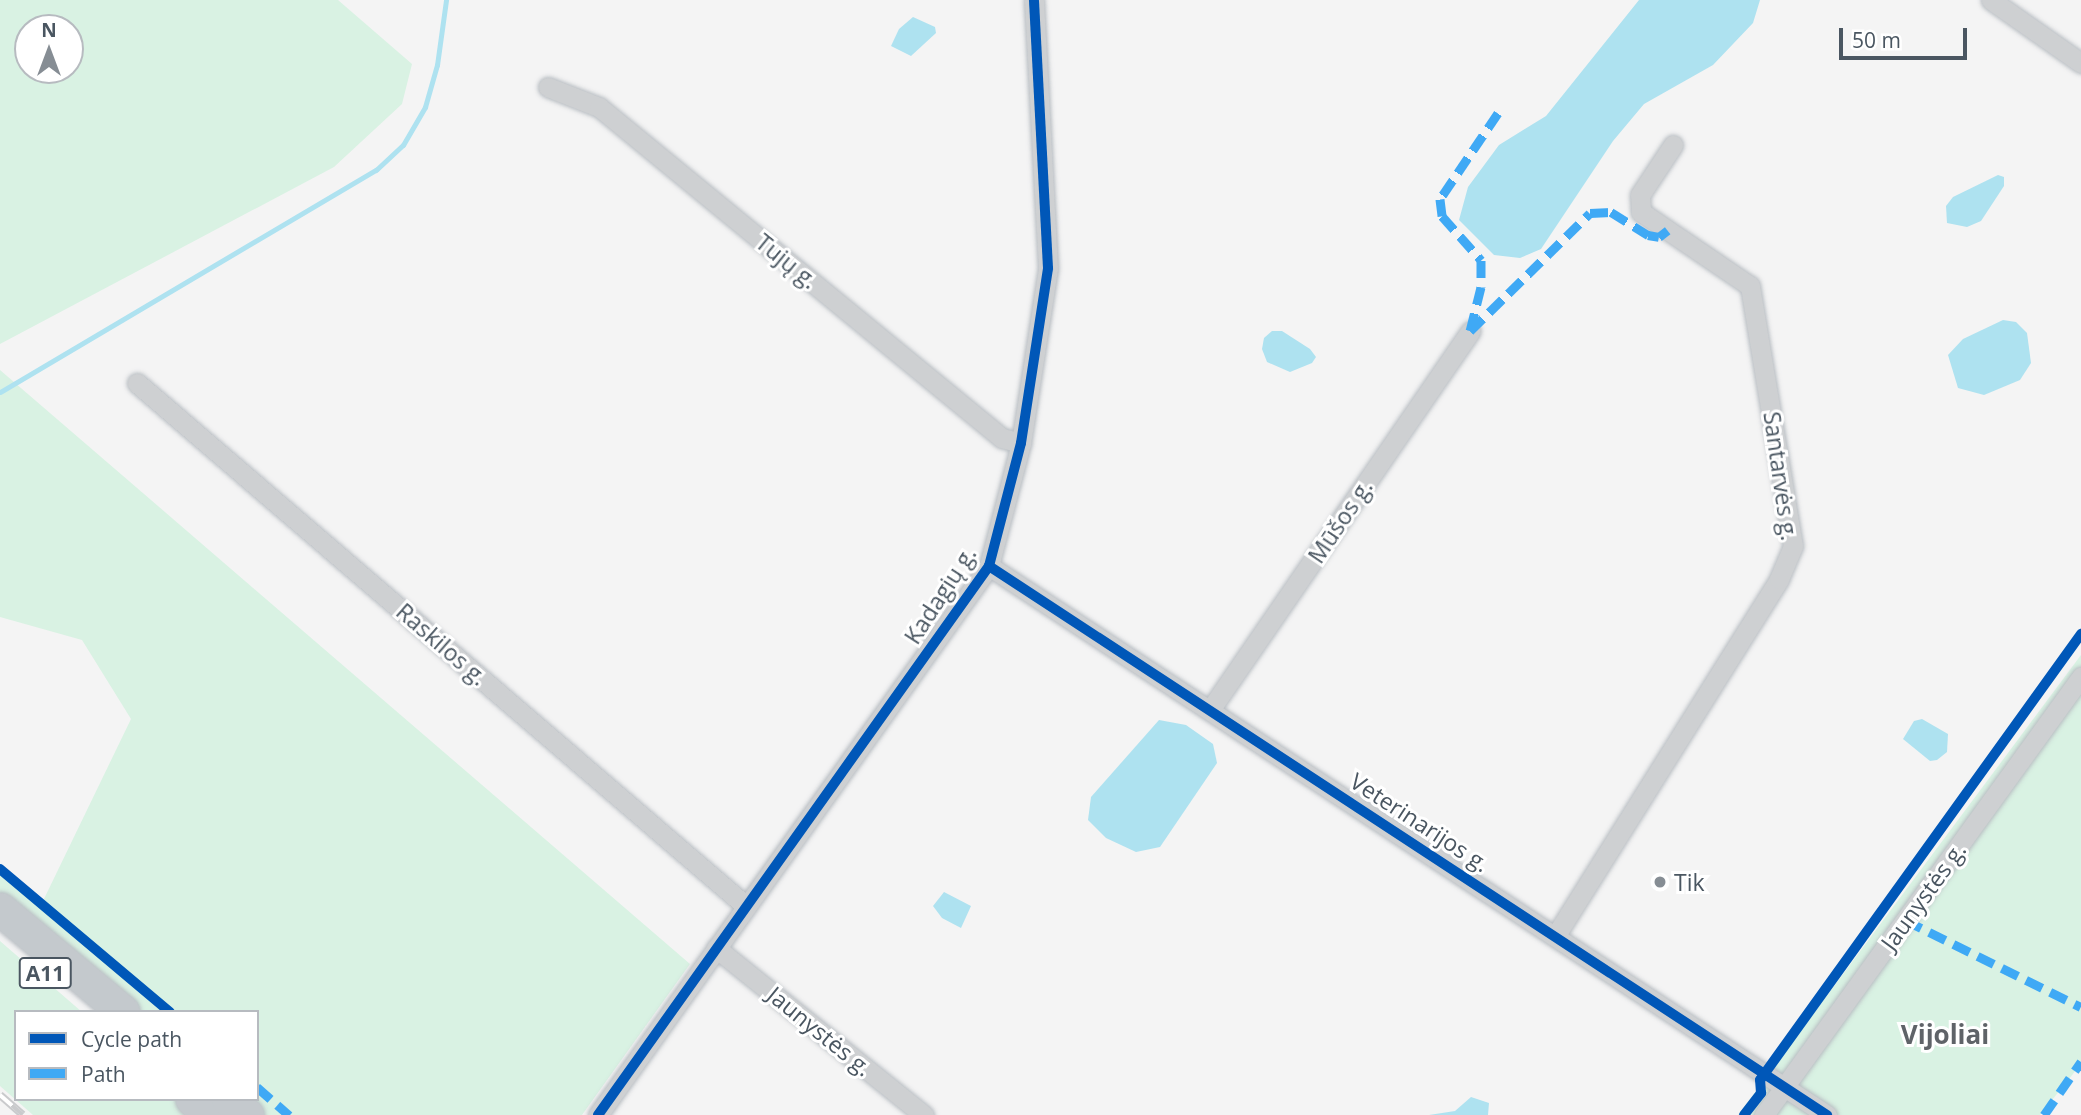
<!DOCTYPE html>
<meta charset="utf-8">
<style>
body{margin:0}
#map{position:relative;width:2081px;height:1115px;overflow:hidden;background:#f4f4f4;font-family:"Open Sans",sans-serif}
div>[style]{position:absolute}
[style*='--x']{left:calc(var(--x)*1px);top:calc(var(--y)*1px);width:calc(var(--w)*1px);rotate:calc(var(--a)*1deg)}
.green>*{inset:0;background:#d9f2e3}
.water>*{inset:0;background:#aee2f0}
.stream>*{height:5px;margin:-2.5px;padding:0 2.5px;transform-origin:2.5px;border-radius:2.5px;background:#aee2f0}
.roads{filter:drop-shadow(0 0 2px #b9bec3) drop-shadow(0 0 2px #b9bec3)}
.minor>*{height:19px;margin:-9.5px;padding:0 9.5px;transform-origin:9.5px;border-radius:9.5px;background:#ced0d2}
.trunk>*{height:33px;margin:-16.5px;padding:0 16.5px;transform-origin:16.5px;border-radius:16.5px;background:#c4c9cd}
.rail>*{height:8px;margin-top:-4px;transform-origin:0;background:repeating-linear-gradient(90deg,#fff 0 16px,#c9cacc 0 32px);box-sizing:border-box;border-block:2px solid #c9cacc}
.quiet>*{height:9px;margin-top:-4.5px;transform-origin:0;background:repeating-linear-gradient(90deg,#3fa9f5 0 18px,transparent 0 27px)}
.cycleway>*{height:10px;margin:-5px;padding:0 5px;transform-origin:5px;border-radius:5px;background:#0057b8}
.dots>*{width:19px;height:19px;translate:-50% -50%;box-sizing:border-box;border:4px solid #fff;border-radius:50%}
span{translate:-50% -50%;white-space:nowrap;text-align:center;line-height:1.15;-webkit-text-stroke:6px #fff;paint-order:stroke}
.shield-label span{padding:2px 5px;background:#fff;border:2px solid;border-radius:5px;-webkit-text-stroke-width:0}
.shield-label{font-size:21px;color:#4a5661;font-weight:700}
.street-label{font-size:23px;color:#4a5661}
.poi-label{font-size:23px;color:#4a5661}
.left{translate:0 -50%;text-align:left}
.quarter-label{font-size:26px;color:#5f6368;font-weight:700}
.legend{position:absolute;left:14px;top:1010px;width:245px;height:91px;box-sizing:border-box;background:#fff;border:2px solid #b7bbc0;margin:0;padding:9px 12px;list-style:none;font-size:21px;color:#4a5661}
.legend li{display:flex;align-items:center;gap:14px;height:35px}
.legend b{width:35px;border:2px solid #b7bbc0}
.north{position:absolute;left:14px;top:14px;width:70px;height:70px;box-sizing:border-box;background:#fff;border:2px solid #b7bbc0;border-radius:50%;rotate:0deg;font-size:19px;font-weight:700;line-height:28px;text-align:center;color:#4a5661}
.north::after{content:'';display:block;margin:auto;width:24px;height:32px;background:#868d94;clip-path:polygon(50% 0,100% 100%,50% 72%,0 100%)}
.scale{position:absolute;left:1839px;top:28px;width:128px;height:32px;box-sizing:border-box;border:4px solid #4a5661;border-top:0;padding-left:9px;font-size:21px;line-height:24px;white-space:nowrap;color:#4a5661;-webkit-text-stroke:5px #fff;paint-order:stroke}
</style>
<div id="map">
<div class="green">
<i style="clip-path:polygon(evenodd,0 0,338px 0,412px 64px,402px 104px,334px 167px,0 344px,0 0,28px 28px,70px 28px,70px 70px,28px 70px,28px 28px)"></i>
<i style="clip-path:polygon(0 370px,690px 964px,582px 1115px,263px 1115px,245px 1099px,257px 1099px,257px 1012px,140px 1012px,0 894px,0 869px,42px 903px,131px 719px,82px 640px,0 617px)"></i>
<i style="clip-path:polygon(2081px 655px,2081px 1064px,2040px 1115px,1738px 1115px)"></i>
<i style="clip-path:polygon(0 941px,82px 1012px,16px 1012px,16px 1099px,183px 1099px,201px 1115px,33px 1115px,0 1086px)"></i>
</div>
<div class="water">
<i style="clip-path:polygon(1639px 0,1760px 0,1753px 23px,1713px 65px,1644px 104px,1613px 141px,1541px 249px,1520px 258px,1494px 255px,1459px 220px,1468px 187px,1499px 145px,1546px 116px)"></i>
<i style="clip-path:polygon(913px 17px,935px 27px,936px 33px,911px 56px,891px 46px,899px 29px)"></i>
<i style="clip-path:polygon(1998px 175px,2004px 177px,2004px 186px,1981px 221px,1967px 227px,1947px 223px,1946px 206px,1953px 197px)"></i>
<i style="clip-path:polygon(2003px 320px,2016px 322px,2027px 333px,2031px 363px,2020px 380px,1984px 395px,1958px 388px,1948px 355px,1963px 339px)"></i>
<i style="clip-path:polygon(1272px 331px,1282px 331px,1310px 349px,1316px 357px,1312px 363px,1290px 372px,1267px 362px,1262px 349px,1264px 338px)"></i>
<i style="clip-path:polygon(1922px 719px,1948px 734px,1947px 752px,1937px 760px,1930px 761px,1903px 739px,1914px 721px)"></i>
<i style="clip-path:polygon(1159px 720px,1186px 725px,1213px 744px,1217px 763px,1160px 847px,1136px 852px,1106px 838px,1088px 820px,1091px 797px)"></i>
<i style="clip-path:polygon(944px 892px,971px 906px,961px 928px,942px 918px,933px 906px)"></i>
<i style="clip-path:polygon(1471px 1097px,1489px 1103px,1488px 1115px,1429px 1115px,1455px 1111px)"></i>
</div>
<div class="stream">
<i style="--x:0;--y:392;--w:437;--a:-30.6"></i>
<i style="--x:376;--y:170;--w:37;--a:-43"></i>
<i style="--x:403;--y:145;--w:44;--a:-59.9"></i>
<i style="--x:425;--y:107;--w:44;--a:-74.1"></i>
<i style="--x:437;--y:65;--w:66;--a:-82.1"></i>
</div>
<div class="roads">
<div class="minor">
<i style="--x:1991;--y:0;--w:110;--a:35"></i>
<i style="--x:548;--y:87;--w:55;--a:21.4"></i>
<i style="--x:599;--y:107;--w:522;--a:39.4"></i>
<i style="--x:1002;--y:438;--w:20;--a:15"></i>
<i style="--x:137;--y:383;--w:803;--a:40.66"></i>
<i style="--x:989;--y:566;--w:1002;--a:33.23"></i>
<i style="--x:1210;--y:710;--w:460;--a:-55.5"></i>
<i style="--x:1556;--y:935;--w:420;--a:-57.9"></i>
<i style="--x:1779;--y:579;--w:36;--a:-67"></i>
<i style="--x:1793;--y:546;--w:264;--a:-99.4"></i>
<i style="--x:1750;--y:286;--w:132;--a:-145.8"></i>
<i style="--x:1641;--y:212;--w:17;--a:-93"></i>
<i style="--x:1640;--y:195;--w:60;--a:-56.6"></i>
<i style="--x:716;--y:948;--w:267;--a:38.8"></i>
<i style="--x:598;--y:1115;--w:674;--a:-54.54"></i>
<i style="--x:989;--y:566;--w:127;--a:-75.4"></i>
<i style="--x:1021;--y:443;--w:177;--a:-81.2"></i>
<i style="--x:1048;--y:268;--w:268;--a:-93"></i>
<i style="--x:1764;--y:1115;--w:541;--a:-54.11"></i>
</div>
<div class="trunk">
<i style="--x:0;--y:909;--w:160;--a:39.9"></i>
<i style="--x:192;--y:1099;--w:25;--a:40"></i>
<i style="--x:228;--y:1099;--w:25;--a:40"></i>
</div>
</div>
<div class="rail">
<i style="--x:0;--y:1095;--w:30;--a:41"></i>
</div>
<div class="quiet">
<i style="--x:1498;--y:113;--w:104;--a:124"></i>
<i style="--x:1440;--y:199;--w:17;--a:83"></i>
<i style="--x:1442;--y:216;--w:59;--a:48.4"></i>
<i style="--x:1481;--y:260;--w:27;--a:90"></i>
<i style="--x:1481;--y:287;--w:45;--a:104"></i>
<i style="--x:1470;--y:331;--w:168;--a:-44.5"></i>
<i style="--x:1590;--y:213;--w:21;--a:-3"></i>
<i style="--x:1611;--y:212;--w:44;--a:31.9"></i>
<i style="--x:1648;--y:235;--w:11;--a:10"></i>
<i style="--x:1659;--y:237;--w:11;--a:-38"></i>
<i style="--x:1905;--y:920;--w:196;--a:26.3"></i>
<i style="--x:257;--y:1087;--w:43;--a:41.2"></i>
<i style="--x:2044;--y:1115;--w:65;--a:-55.1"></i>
</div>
<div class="cycleway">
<i style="--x:989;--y:566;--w:1002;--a:33.23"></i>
<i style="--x:0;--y:869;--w:222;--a:40.1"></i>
<i style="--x:598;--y:1115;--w:674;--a:-54.54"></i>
<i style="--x:989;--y:566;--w:127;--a:-75.4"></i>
<i style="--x:1021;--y:443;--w:177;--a:-81.2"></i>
<i style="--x:1048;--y:268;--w:268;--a:-93"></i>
<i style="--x:1744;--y:1115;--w:28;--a:-52"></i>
<i style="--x:1761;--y:1093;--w:13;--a:-94"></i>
<i style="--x:1760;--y:1080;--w:550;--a:-54.26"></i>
</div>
<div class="dots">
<i style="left:1660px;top:882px;background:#868d94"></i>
</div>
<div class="shield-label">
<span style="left:45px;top:973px">A11</span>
</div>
<div class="street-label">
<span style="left:787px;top:261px;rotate:39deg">Tujų g.</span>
<span style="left:1781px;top:476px;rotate:82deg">Santarvės g.</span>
<span style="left:1340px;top:521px;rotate:-56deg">Mūšos g.</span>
<span style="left:940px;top:595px;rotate:-57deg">Kadagių g.</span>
<span style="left:442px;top:644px;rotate:41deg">Raskilos g.</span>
<span style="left:1420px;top:822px;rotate:33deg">Veterinarijos g.</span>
<span style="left:1923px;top:896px;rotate:-54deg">Jaunystės g.</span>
<span style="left:820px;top:1031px;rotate:39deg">Jaunystės g.</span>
</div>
<div class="poi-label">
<span class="left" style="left:1674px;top:882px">Tik</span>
</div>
<div class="quarter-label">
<span style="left:1945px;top:1035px">Vijoliai</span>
</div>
<ul class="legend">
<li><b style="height:9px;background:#0057b8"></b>Cycle path</li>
<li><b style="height:9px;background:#3fa9f5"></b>Path</li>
</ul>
<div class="north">N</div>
<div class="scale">50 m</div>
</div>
